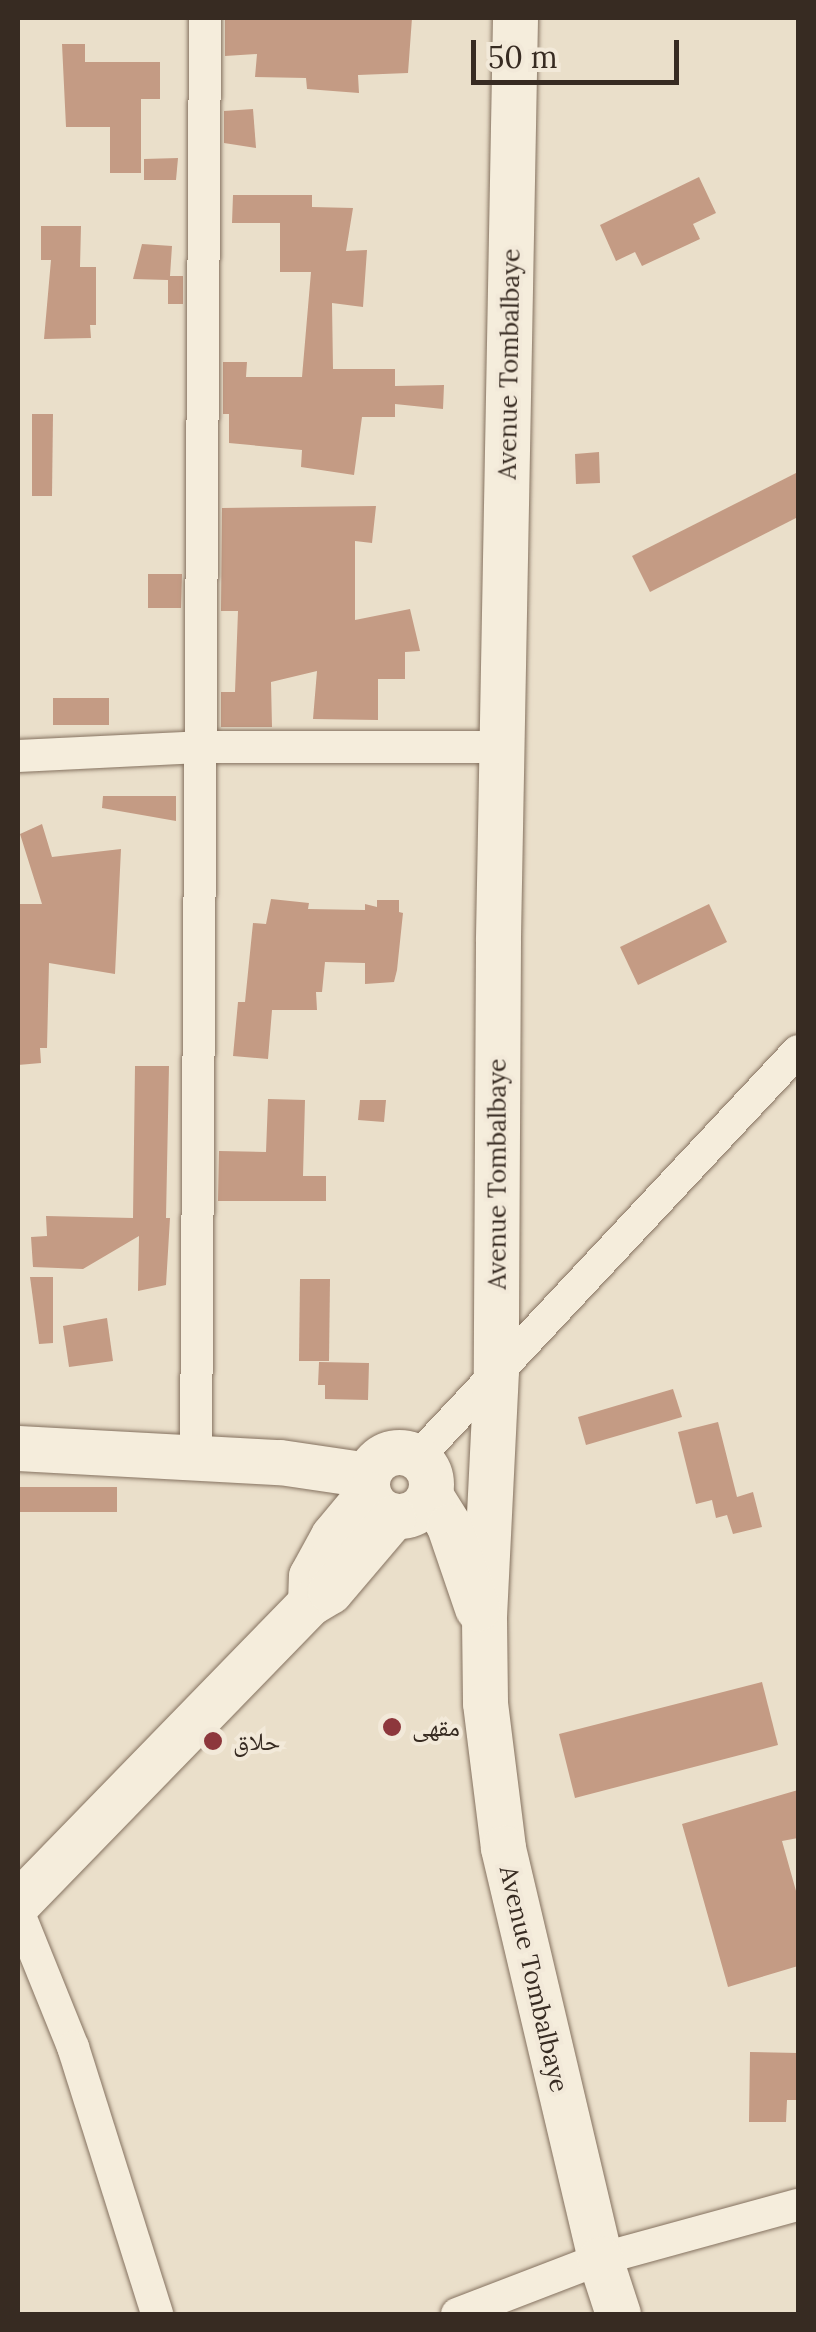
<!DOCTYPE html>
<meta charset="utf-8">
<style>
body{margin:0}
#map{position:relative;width:816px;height:2332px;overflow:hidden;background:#eadfca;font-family:Lora,"Noto Naskh Arabic",serif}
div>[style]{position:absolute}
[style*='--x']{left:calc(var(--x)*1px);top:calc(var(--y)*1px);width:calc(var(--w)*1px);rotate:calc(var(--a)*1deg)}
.building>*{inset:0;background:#c49b84}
.roads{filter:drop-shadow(0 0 2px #857260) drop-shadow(0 0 2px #857260)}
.street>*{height:32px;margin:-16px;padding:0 16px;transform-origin:16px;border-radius:16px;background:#f5eddc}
.secondary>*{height:45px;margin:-22.5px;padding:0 22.5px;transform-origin:22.5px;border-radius:22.5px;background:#f5eddc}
.secondary>.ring{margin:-22.5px;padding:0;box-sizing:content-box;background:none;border:45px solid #f5eddc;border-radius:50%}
.dots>*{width:28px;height:28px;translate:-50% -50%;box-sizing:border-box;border:5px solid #f2e9d9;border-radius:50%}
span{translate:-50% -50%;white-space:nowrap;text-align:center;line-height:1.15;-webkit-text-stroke:8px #f2e9d9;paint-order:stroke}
.street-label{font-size:25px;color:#372b22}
.poi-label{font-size:25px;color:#372b22}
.left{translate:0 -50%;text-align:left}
.frame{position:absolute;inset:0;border:20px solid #372b22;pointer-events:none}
.scale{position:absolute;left:471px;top:40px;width:208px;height:45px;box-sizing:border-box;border:5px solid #372b22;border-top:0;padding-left:12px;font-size:30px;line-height:35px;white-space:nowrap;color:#372b22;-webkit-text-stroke:8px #f2e9d9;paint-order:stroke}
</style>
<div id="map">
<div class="building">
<i style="clip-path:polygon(225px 18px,412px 18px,408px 73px,358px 75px,359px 93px,307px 89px,306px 78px,255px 77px,257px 54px,225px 56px)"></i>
<i style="clip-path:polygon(62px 44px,85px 44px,85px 62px,160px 62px,160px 99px,141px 99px,141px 173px,110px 173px,110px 127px,66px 127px)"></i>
<i style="clip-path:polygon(253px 109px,256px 148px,224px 143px,224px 111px)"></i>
<i style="clip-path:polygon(178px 158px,176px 180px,144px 180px,144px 159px)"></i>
<i style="clip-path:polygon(699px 177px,716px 213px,693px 224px,700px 239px,642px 266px,635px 252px,616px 261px,600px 225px)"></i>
<i style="clip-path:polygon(233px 195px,312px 195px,312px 207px,353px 208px,346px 251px,367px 250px,363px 307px,332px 303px,333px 369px,395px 369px,395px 386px,444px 385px,443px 409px,395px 404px,395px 417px,362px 417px,354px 475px,301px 467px,302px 450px,229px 443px,229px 414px,223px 414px,223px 362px,247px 362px,246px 377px,302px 377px,311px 272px,280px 272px,280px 223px,232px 223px)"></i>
<i style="clip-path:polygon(41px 226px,81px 226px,80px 267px,96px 267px,96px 325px,90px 325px,91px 338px,44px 339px,51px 260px,41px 260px)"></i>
<i style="clip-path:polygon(142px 244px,172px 246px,170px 276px,183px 276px,183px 304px,168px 304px,168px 280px,133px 279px)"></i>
<i style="clip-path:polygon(32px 414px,53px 414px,52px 496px,32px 496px)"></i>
<i style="clip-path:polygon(599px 452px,600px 483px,576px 484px,575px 454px)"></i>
<i style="clip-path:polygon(798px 472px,798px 517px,650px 592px,632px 556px)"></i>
<i style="clip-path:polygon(376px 506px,372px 543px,355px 541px,355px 620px,410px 609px,420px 651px,405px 652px,405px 679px,378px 679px,378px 720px,313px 719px,317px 671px,271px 682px,272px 727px,221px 727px,221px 692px,235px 692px,238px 611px,221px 611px,222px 508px)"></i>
<i style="clip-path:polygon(148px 574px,182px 574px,181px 608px,148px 608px)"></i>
<i style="clip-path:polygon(53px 698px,109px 698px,109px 725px,53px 725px)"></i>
<i style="clip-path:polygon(103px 796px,176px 796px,176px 821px,102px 808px)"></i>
<i style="clip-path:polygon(42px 824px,52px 857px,121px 849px,115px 974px,49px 963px,47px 1048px,40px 1048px,41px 1063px,18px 1065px,18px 904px,42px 904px,20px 834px)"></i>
<i style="clip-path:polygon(271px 899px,309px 903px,308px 909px,365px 910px,365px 904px,377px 907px,377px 900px,399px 900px,399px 912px,403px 913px,397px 970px,394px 982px,365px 984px,365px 963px,325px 962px,322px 992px,316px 992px,317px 1010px,272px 1010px,268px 1059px,233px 1056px,238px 1002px,245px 1002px,253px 923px,266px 924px)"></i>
<i style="clip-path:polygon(709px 904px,727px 942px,638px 985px,620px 947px)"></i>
<i style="clip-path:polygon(135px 1066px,169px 1066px,166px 1218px,170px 1218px,166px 1285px,138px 1291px,139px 1236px,83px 1269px,33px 1267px,31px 1237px,47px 1236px,46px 1216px,133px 1218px)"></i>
<i style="clip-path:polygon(268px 1099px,305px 1100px,303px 1176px,326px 1176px,326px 1201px,218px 1201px,219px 1151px,266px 1152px)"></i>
<i style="clip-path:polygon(360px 1100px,386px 1100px,384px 1122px,358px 1120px)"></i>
<i style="clip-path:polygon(30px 1277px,53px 1277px,53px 1343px,39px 1344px)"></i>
<i style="clip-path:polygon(300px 1279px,330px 1279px,329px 1361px,299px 1361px)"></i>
<i style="clip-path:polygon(107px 1318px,113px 1361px,69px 1367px,63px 1326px)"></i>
<i style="clip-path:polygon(319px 1362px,369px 1363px,368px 1400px,325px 1399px,325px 1385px,318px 1385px)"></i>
<i style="clip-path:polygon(673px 1389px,682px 1417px,586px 1445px,578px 1417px)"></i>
<i style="clip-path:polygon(718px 1422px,737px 1497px,753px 1492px,762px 1527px,733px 1534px,727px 1515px,716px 1518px,712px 1500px,696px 1504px,678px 1432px)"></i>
<i style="clip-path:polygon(18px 1487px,117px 1487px,117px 1512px,18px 1512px)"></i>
<i style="clip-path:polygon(762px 1682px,778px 1745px,575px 1798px,559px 1734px)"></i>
<i style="clip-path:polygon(798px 1790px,798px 1838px,782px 1841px,798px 1898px,798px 1966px,728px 1987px,682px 1824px)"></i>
<i style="clip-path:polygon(750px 2052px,798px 2053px,798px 2100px,787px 2100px,786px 2122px,749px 2122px)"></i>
</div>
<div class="roads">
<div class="street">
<i style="--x:18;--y:756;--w:182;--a:-2.8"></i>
<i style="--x:200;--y:747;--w:302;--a:0"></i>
<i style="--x:196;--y:1456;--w:1438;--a:-89.64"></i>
<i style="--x:418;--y:1457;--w:556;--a:-46.89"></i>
<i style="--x:18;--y:1911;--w:147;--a:68"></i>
<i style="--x:73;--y:2047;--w:280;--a:72.5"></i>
<i style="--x:457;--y:2314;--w:153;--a:-21"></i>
<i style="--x:600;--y:2259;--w:205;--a:-15.3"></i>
</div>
<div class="secondary">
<i style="--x:515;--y:18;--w:923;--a:91.06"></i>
<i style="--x:498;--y:941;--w:430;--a:90.3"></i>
<i style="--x:496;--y:1371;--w:248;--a:92.8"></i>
<i style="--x:484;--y:1619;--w:84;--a:89.3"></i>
<i style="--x:485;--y:1703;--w:146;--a:82.9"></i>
<i style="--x:503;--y:1848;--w:422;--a:76.7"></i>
<i style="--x:600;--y:2259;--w:58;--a:71.9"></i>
<i style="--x:18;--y:1448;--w:262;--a:3.1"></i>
<i style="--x:280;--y:1462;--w:89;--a:8.4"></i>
<i class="ring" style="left:367px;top:1452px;width:19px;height:19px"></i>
<i style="--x:430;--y:1495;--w:36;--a:58"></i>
<i style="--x:449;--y:1526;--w:87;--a:71.1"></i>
<i style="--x:310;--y:1603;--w:27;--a:-88"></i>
<i style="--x:311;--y:1576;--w:46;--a:-61.2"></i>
<i style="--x:333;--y:1536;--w:55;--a:-50.2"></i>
<i style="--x:18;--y:1903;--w:419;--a:-45.8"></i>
<i style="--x:310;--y:1603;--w:23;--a:-31"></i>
<i style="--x:330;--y:1591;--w:97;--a:-49.6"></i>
</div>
</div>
<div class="dots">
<i style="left:392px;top:1727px;background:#8d373c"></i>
<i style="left:213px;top:1741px;background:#8d373c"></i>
</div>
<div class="street-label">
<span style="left:509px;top:364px;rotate:-89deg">Avenue Tombalbaye</span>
<span style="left:497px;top:1174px;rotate:-90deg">Avenue Tombalbaye</span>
<span style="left:534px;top:1979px;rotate:77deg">Avenue Tombalbaye</span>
</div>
<div class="poi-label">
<span class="left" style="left:412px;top:1727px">مقهى</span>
<span class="left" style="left:233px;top:1741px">حلاق</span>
</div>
<div class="frame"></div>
<div class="scale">50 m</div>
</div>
